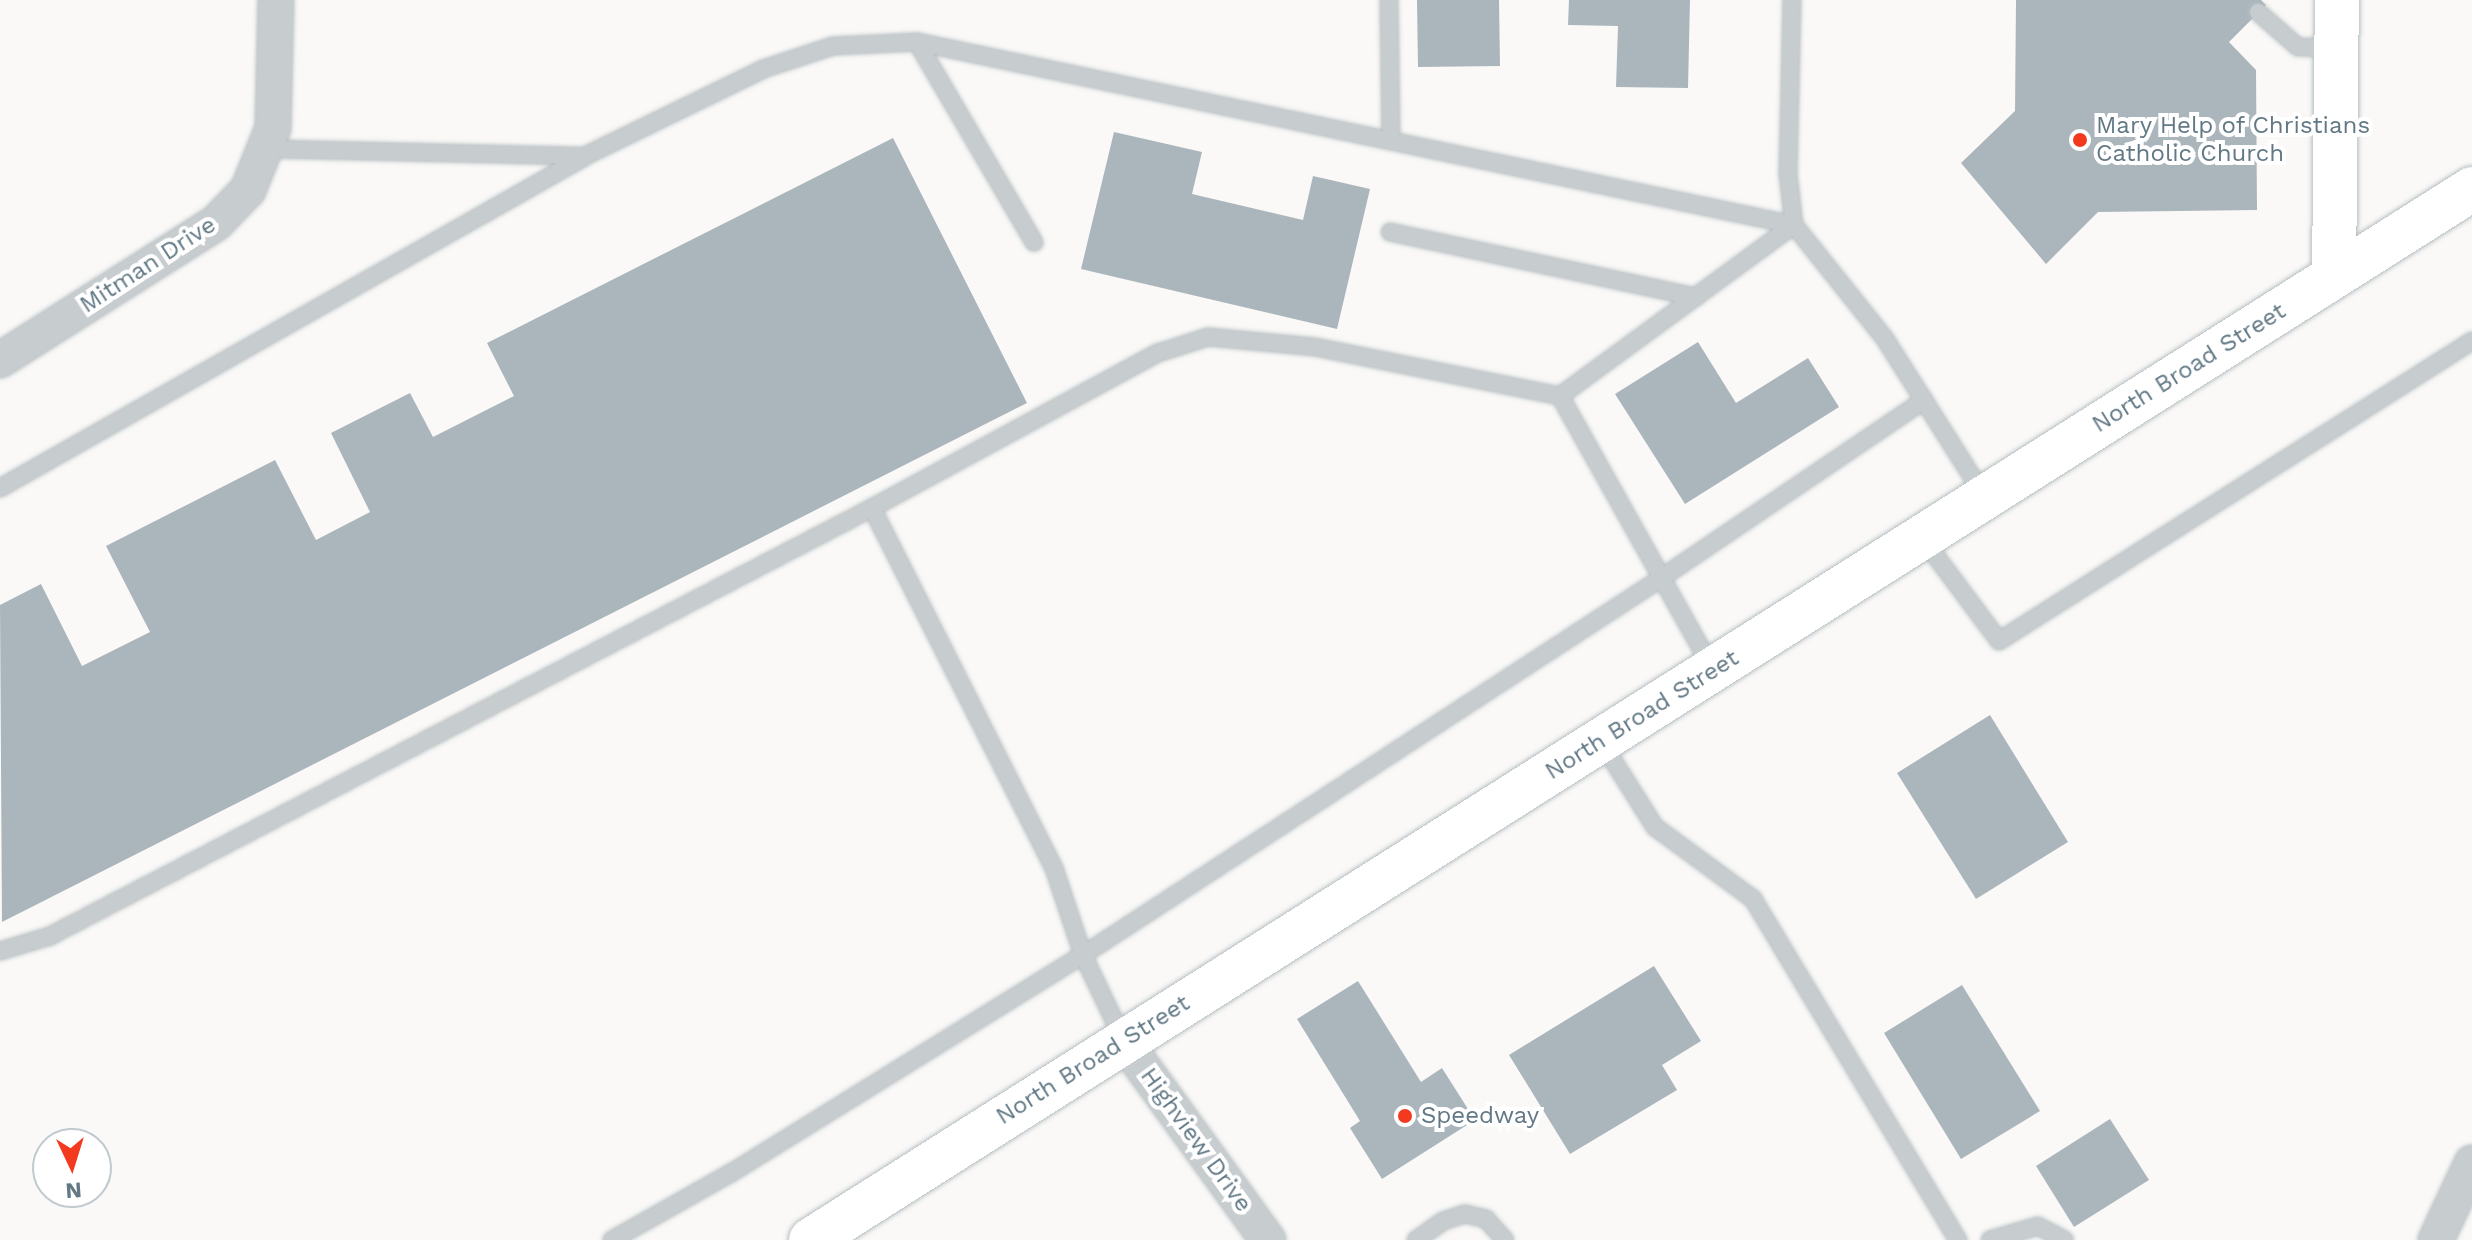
<!DOCTYPE html>
<style>
body{margin:0}
#map{position:relative;width:2472px;height:1240px;overflow:hidden;background:#faf9f7;font-family:"Work Sans",sans-serif}
div>[style]{position:absolute}
[style*='--x']{left:calc(var(--x)*1px);top:calc(var(--y)*1px);width:calc(var(--w)*1px);rotate:calc(var(--a)*1deg)}
.building>*{inset:0;background:#abb6bc}
.roads{filter:drop-shadow(0 0 2px #b6bec2) drop-shadow(0 0 2px #b6bec2)}
.lane>*{height:16px;margin:-8px;padding:0 8px;transform-origin:8px;border-radius:8px;background:#c7cccf}
.street>*{height:34px;margin:-17px;padding:0 17px;transform-origin:17px;border-radius:17px;background:#c7cccf}
.secondary>*{height:44px;margin:-22px;padding:0 22px;transform-origin:22px;border-radius:22px;background:#fff}
.primary>*{height:44px;margin:-22px;padding:0 22px;transform-origin:22px;border-radius:22px;background:#fff}
.dots>*{width:22px;height:22px;translate:-50% -50%;box-sizing:border-box;border:4px solid #fff;border-radius:50%}
span{translate:-50% -50%;white-space:nowrap;text-align:center;line-height:1.15;-webkit-text-stroke:8px #fff;paint-order:stroke}
.poi-label{font-size:24px;color:#627985}
.left{translate:0 -50%;text-align:left}
.street-label{font-size:24px;color:#627985}
.north{position:absolute;left:32px;top:1128px;width:80px;height:80px;box-sizing:border-box;background:#fff;border:2px solid #c0c9ce;border-radius:50%;rotate:176deg;font-size:22px;font-weight:700;line-height:32px;text-align:center;color:#627985}
.north::after{content:'';display:block;margin:auto;width:28px;height:36px;background:#f3391e;clip-path:polygon(50% 0,100% 100%,50% 72%,0 100%)}
</style>
<div id="map">
<div class="building">
<i style="clip-path:polygon(1417px 0,1499px 0,1500px 66px,1418px 67px)"></i>
<i style="clip-path:polygon(1569px 0,1690px 0,1688px 88px,1616px 87px,1618px 26px,1568px 25px)"></i>
<i style="clip-path:polygon(2016px 0,2261px 0,2266px 5px,2229px 42px,2256px 70px,2257px 210px,2098px 212px,2046px 264px,1961px 163px,2015px 111px)"></i>
<i style="clip-path:polygon(1114px 132px,1202px 152px,1192px 194px,1303px 220px,1313px 176px,1370px 189px,1337px 329px,1081px 269px)"></i>
<i style="clip-path:polygon(893px 138px,1027px 403px,2px 922px,0 605px,41px 584px,82px 666px,150px 632px,106px 546px,275px 460px,316px 540px,370px 512px,331px 433px,410px 393px,433px 437px,514px 396px,487px 343px)"></i>
<i style="clip-path:polygon(1698px 342px,1736px 403px,1808px 358px,1839px 407px,1685px 504px,1615px 394px)"></i>
<i style="clip-path:polygon(1990px 715px,2068px 842px,1976px 899px,1897px 773px)"></i>
<i style="clip-path:polygon(1654px 966px,1701px 1041px,1662px 1065px,1677px 1090px,1570px 1154px,1509px 1055px)"></i>
<i style="clip-path:polygon(1358px 981px,1421px 1082px,1442px 1068px,1475px 1120px,1382px 1179px,1350px 1128px,1360px 1121px,1297px 1019px)"></i>
<i style="clip-path:polygon(1962px 985px,2040px 1111px,1961px 1159px,1884px 1033px)"></i>
<i style="clip-path:polygon(2110px 1119px,2149px 1180px,2074px 1227px,2036px 1166px)"></i>
</div>
<div class="roads">
<div class="lane">
<i style="--x:1389;--y:0;--w:140;--a:89.2"></i>
<i style="--x:2258;--y:12;--w:53;--a:41.2"></i>
<i style="--x:2298;--y:47;--w:38;--a:2"></i>
<i style="--x:917;--y:42;--w:232;--a:59.7"></i>
<i style="--x:268;--y:149;--w:317;--a:1.3"></i>
<i style="--x:585;--y:156;--w:198;--a:-26"></i>
<i style="--x:763;--y:69;--w:74;--a:-18.2"></i>
<i style="--x:833;--y:46;--w:84;--a:-2.7"></i>
<i style="--x:917;--y:42;--w:896;--a:11.79"></i>
<i style="--x:1794;--y:225;--w:146;--a:51.4"></i>
<i style="--x:1885;--y:339;--w:187;--a:57.7"></i>
<i style="--x:1390;--y:232;--w:313;--a:12"></i>
<i style="--x:1560;--y:396;--w:290;--a:-36.2"></i>
<i style="--x:1794;--y:225;--w:51;--a:-96.7"></i>
<i style="--x:1788;--y:174;--w:174;--a:-88.7"></i>
<i style="--x:0;--y:488;--w:671;--a:-29.54"></i>
<i style="--x:872;--y:508;--w:403;--a:63.2"></i>
<i style="--x:1054;--y:868;--w:92;--a:71.6"></i>
<i style="--x:1083;--y:955;--w:93;--a:64.5"></i>
<i style="--x:1923;--y:539;--w:127;--a:53.3"></i>
<i style="--x:1999;--y:641;--w:560;--a:-32.38"></i>
<i style="--x:1602;--y:743;--w:99;--a:57.8"></i>
<i style="--x:1655;--y:827;--w:122;--a:36.3"></i>
<i style="--x:1753;--y:899;--w:398;--a:59"></i>
<i style="--x:0;--y:951;--w:52;--a:-16.7"></i>
<i style="--x:50;--y:936;--w:927;--a:-27.51"></i>
<i style="--x:872;--y:508;--w:325;--a:-28.5"></i>
<i style="--x:1158;--y:353;--w:52;--a:-17.7"></i>
<i style="--x:1208;--y:337;--w:107;--a:5.3"></i>
<i style="--x:1315;--y:347;--w:250;--a:11.3"></i>
<i style="--x:1560;--y:396;--w:312;--a:60.8"></i>
<i style="--x:612;--y:1240;--w:137;--a:-29.4"></i>
<i style="--x:731;--y:1173;--w:414;--a:-31.8"></i>
<i style="--x:1083;--y:955;--w:689;--a:-33.09"></i>
<i style="--x:1660;--y:579;--w:319;--a:-34.1"></i>
<i style="--x:1416;--y:1240;--w:33;--a:-35"></i>
<i style="--x:1443;--y:1221;--w:23;--a:-18"></i>
<i style="--x:1465;--y:1214;--w:22;--a:13"></i>
<i style="--x:1486;--y:1219;--w:28;--a:48"></i>
<i style="--x:1990;--y:1240;--w:50;--a:-16.3"></i>
<i style="--x:2038;--y:1226;--w:30;--a:28"></i>
</div>
<div class="street">
<i style="--x:0;--y:360;--w:256;--a:-32.4"></i>
<i style="--x:216;--y:223;--w:46;--a:-45.9"></i>
<i style="--x:248;--y:190;--w:67;--a:-68"></i>
<i style="--x:273;--y:128;--w:128;--a:-88.7"></i>
<i style="--x:1123;--y:1040;--w:247;--a:54.1"></i>
<i style="--x:2436;--y:1240;--w:85;--a:-64.9"></i>
</div>
<div class="secondary">
<i style="--x:2334;--y:275;--w:275;--a:-89.4"></i>
</div>
<div class="primary">
<i style="--x:811;--y:1240;--w:1966;--a:-32.32"></i>
</div>
</div>
<div class="dots">
<i style="left:2080px;top:140px;background:#f3391e"></i>
<i style="left:1405px;top:1116px;background:#f3391e"></i>
</div>
<div class="poi-label">
<span class="left" style="left:2096px;top:140px">Mary Help of Christians<br>Catholic Church</span>
<span class="left" style="left:1421px;top:1116px">Speedway</span>
</div>
<div class="street-label">
<span style="left:148px;top:265px;rotate:-33deg">Mitman Drive</span>
<span style="left:2189px;top:368px;rotate:-32deg">North Broad Street</span>
<span style="left:1642px;top:715px;rotate:-32deg">North Broad Street</span>
<span style="left:1093px;top:1060px;rotate:-32deg">North Broad Street</span>
<span style="left:1196px;top:1140px;rotate:54deg">Highview Drive</span>
</div>
<div class="north">N</div>
</div>
